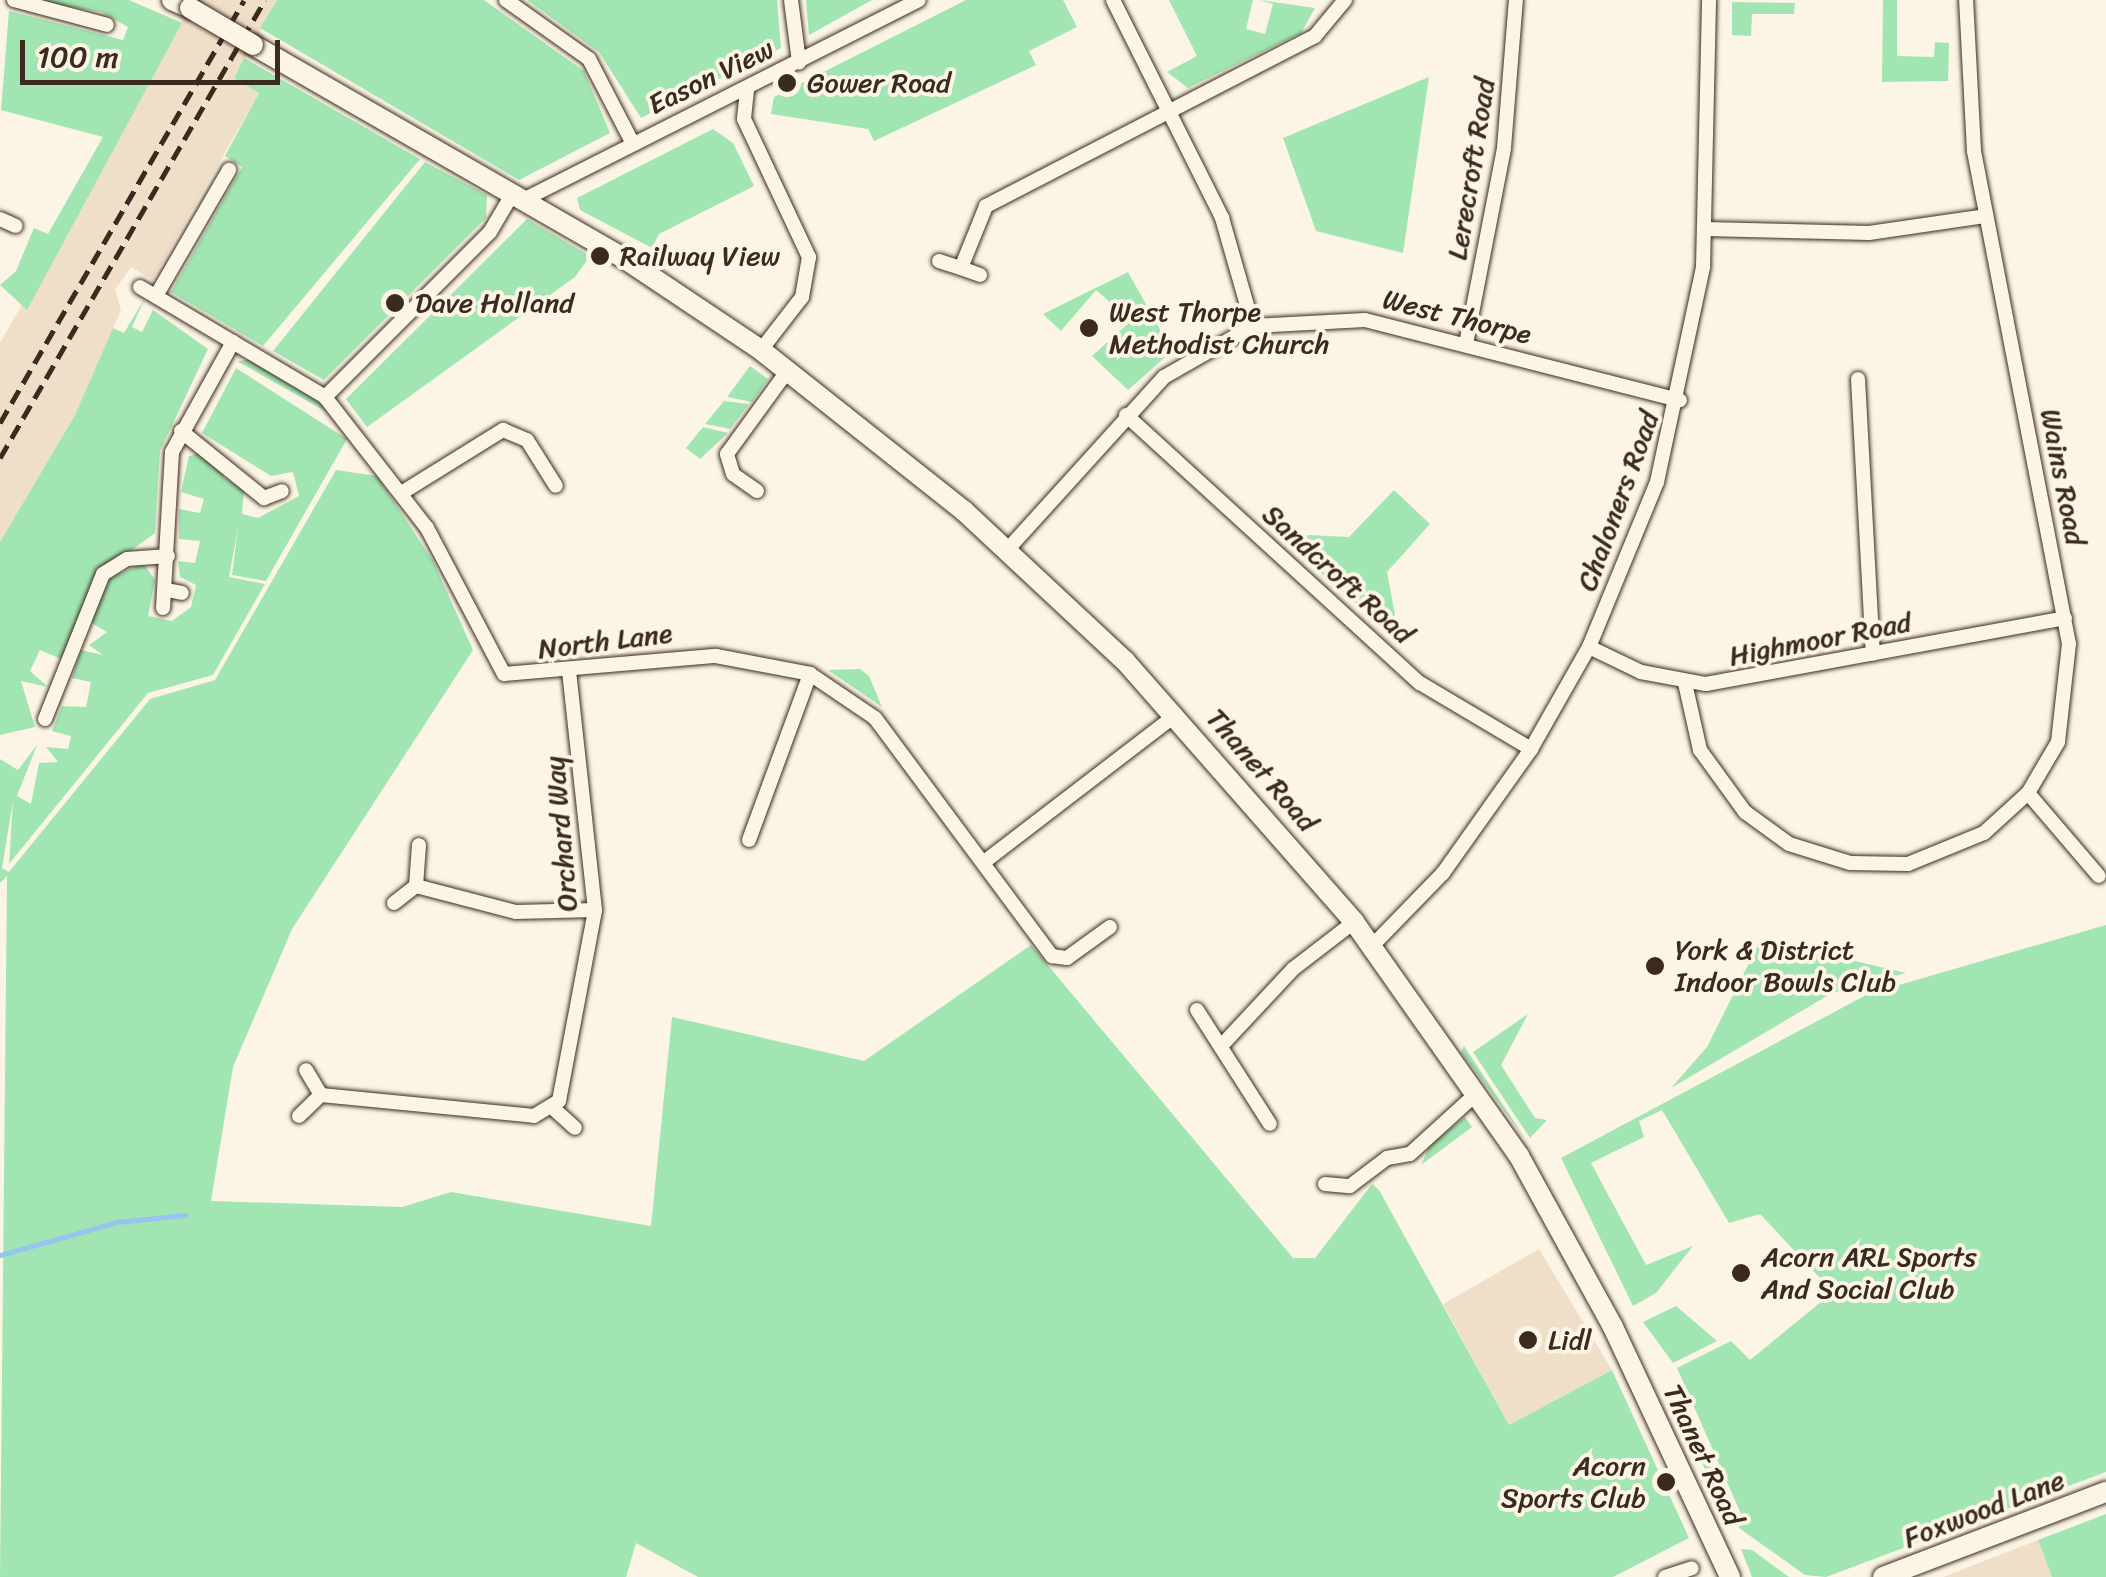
<!DOCTYPE html>
<style>
body{margin:0}
#map{position:relative;width:2106px;height:1577px;overflow:hidden;background:#fcf5e5;font-family:Sriracha,sans-serif}
div>[style]{position:absolute}
[style*='--x']{left:calc(var(--x)*1px);top:calc(var(--y)*1px);width:calc(var(--w)*1px);rotate:calc(var(--a)*1deg)}
.built>*{inset:0;background:#f0dfc8}
.green>*{inset:0;background:#a1e6b2}
.stream>*{height:5px;margin:-2.5px;padding:0 2.5px;transform-origin:2.5px;border-radius:2.5px;background:#98c4f1}
.roads{filter:drop-shadow(0 0 2px #3b2a1e) drop-shadow(0 0 2px #3b2a1e)}
.street>*{height:14px;margin:-7px;padding:0 7px;transform-origin:7px;border-radius:7px;background:#fcf5e5}
.secondary>*{height:20px;margin:-10px;padding:0 10px;transform-origin:10px;border-radius:10px;background:#fcf5e5}
.rail>*{height:5px;margin-top:-2.5px;transform-origin:0;background:repeating-linear-gradient(90deg,#3b2a1e 0 15px,transparent 0 23px)}
.bridges{filter:drop-shadow(0 0 2px #3b2a1e) drop-shadow(0 0 2px #3b2a1e)}
.secondary-bridge>*{height:20px;margin:-10px;padding:0 10px;transform-origin:10px;border-radius:10px;background:#fcf5e5}
.dots>*{width:28px;height:28px;translate:-50% -50%;box-sizing:border-box;border:5px solid #fcf5e5;border-radius:50%}
span{translate:-50% -50%;white-space:nowrap;text-align:center;line-height:1.15;-webkit-text-stroke:8px #fcf5e5;paint-order:stroke}
.street-label{font-size:28px;color:#3b2a1e}
.poi-label{font-size:28px;color:#3b2a1e}
.left{translate:0 -50%;text-align:left}
.right{translate:-100% -50%;text-align:right}
.scale{position:absolute;left:20px;top:40px;width:260px;height:45px;box-sizing:border-box;border:5px solid #3b2a1e;border-top:0;padding-left:12px;font-size:30px;line-height:35px;white-space:nowrap;color:#3b2a1e;-webkit-text-stroke:8px #fcf5e5;paint-order:stroke}
</style>
<div id="map">
<div class="built">
<i style="clip-path:polygon(195px 0,277px 0,234px 77px,259px 93px,152px 280px,131px 267px,115px 290px,121px 310px,75px 415px,0 542px,0 343px)"></i>
<i style="clip-path:polygon(1539px 1249px,1612px 1370px,1509px 1425px,1443px 1304px)"></i>
<i style="clip-path:polygon(2038px 1540px,2052px 1577px,1943px 1577px)"></i>
</div>
<div class="green">
<i style="clip-path:polygon(31px 0,129px 0,182px 23px,27px 310px,0 285px,16px 271px,34px 228px,48px 234px,103px 137px,1px 110px,9px 11px,123px 40px,128px 27px,101px 12px)"></i>
<i style="clip-path:polygon(277px 0,484px 0,584px 71px,610px 133px,519px 180px,260px 28px)"></i>
<i style="clip-path:polygon(527px 0,777px 0,781px 48px,641px 118px,599px 52px)"></i>
<i style="clip-path:polygon(806px 0,872px 0,809px 35px)"></i>
<i style="clip-path:polygon(966px 0,1063px 0,1077px 27px,1029px 51px,1036px 65px,874px 141px,868px 129px,771px 114px,774px 97px)"></i>
<i style="clip-path:polygon(1169px 0,1253px 0,1246px 29px,1265px 34px,1273px 4px,1260px 0,1315px 8px,1301px 33px,1188px 88px,1167px 72px,1197px 56px)"></i>
<i style="clip-path:polygon(1883px 0,1897px 0,1897px 56px,1934px 57px,1935px 42px,1949px 43px,1948px 81px,1882px 82px)"></i>
<i style="clip-path:polygon(1732px 2px,1795px 3px,1794px 14px,1752px 14px,1751px 36px,1732px 35px)"></i>
<i style="clip-path:polygon(244px 58px,420px 159px,263px 346px,171px 292px,242px 167px,225px 156px,259px 93px,234px 78px)"></i>
<i style="clip-path:polygon(1429px 77px,1403px 253px,1316px 231px,1283px 138px)"></i>
<i style="clip-path:polygon(713px 129px,733px 143px,754px 186px,659px 234px,652px 248px,580px 210px,577px 198px)"></i>
<i style="clip-path:polygon(425px 162px,487px 195px,486px 218px,324px 380px,273px 351px)"></i>
<i style="clip-path:polygon(527px 219px,590px 256px,575px 277px,367px 427px,346px 399px)"></i>
<i style="clip-path:polygon(1128px 272px,1172px 351px,1128px 390px,1092px 356px,1131px 321px,1096px 290px,1061px 331px,1043px 314px)"></i>
<i style="clip-path:polygon(145px 298px,132px 327px,142px 332px,153px 310px,208px 349px,160px 451px,155px 533px,92px 579px,66px 661px,40px 650px,30px 671px,48px 687px,21px 681px,35px 727px,0 735px,0 542px,75px 415px,113px 328px,124px 333px)"></i>
<i style="clip-path:polygon(249px 360px,312px 396px,332px 415px,237px 361px)"></i>
<i style="clip-path:polygon(750px 366px,768px 379px,752px 402px,727px 397px)"></i>
<i style="clip-path:polygon(236px 368px,347px 439px,266px 581px,232px 575px,238px 528px,229px 577px,265px 584px,213px 675px,148px 693px,9px 864px,13px 801px,2px 868px,9px 872px,150px 699px,215px 680px,336px 470px,377px 476px,433px 561px,473px 650px,292px 929px,233px 1067px,211px 1201px,402px 1207px,451px 1192px,651px 1226px,672px 1017px,864px 1061px,1031px 945px,1293px 1258px,1315px 1258px,1372px 1184px,1379px 1190px,1509px 1425px,1612px 1370px,1689px 1538px,1613px 1577px,698px 1577px,636px 1543px,626px 1577px,0 1577px,7px 876px,0 883px,0 759px,18px 770px,37px 745px,17px 796px,31px 804px,39px 763px,58px 762px,46px 747px,68px 749px,71px 736px,52px 731px,62px 706px,86px 707px,91px 682px,72px 678px,81px 650px,103px 655px,89px 645px,107px 632px,90px 622px,110px 578px,143px 563px,155px 580px,148px 616px,172px 621px,191px 607px,196px 585px,180px 577px,178px 561px,195px 563px,200px 541px,179px 539px,179px 509px,200px 513px,204px 499px,181px 492px,189px 456px,201px 453px,226px 470px,223px 477px,244px 490px,242px 514px,258px 518px,299px 496px,293px 472px,271px 476px,202px 433px)"></i>
<i style="clip-path:polygon(724px 401px,749px 404px,730px 429px,705px 424px)"></i>
<i style="clip-path:polygon(703px 427px,728px 433px,700px 459px,686px 448px)"></i>
<i style="clip-path:polygon(1394px 490px,1430px 524px,1387px 572px,1395px 615px,1382px 626px,1294px 550px,1308px 535px,1349px 537px)"></i>
<i style="clip-path:polygon(860px 669px,869px 676px,882px 707px,828px 670px)"></i>
<i style="clip-path:polygon(2106px 925px,2106px 1472px,1826px 1577px,1805px 1575px,1739px 1528px,1741px 1514px,1677px 1368px,1731px 1341px,1750px 1360px,1833px 1292px,1760px 1214px,1729px 1223px,1662px 1110px,1639px 1121px,1644px 1137px,1591px 1163px,1646px 1265px,1693px 1246px,1656px 1293px,1633px 1306px,1561px 1158px,1868px 994px)"></i>
<i style="clip-path:polygon(1761px 939px,1906px 973px,1832px 993px,1671px 1088px,1707px 1047px)"></i>
<i style="clip-path:polygon(1528px 1014px,1501px 1065px,1535px 1118px,1547px 1120px,1530px 1138px,1473px 1052px)"></i>
<i style="clip-path:polygon(1464px 1046px,1526px 1140px,1461px 1052px)"></i>
<i style="clip-path:polygon(1465px 1117px,1472px 1127px,1421px 1165px,1430px 1145px)"></i>
<i style="clip-path:polygon(1676px 1306px,1717px 1341px,1673px 1363px,1643px 1322px)"></i>
<i style="clip-path:polygon(1678px 1391px,1734px 1514px,1730px 1523px,1695px 1448px)"></i>
<i style="clip-path:polygon(2106px 1514px,2106px 1577px,2052px 1577px,2038px 1540px)"></i>
<i style="clip-path:polygon(1741px 1549px,1752px 1550px,1789px 1577px,1752px 1577px)"></i>
</div>
<div class="stream">
<i style="--x:0;--y:1255;--w:122;--a:-15.8"></i>
<i style="--x:117;--y:1222;--w:69;--a:-5.8"></i>
</div>
<div class="roads">
<div class="street">
<i style="--x:14;--y:0;--w:96;--a:15"></i>
<i style="--x:506;--y:0;--w:102;--a:35.4"></i>
<i style="--x:589;--y:59;--w:93;--a:62.6"></i>
<i style="--x:791;--y:0;--w:63;--a:82.6"></i>
<i style="--x:1113;--y:0;--w:244;--a:63.4"></i>
<i style="--x:1222;--y:218;--w:112;--a:74"></i>
<i style="--x:747;--y:90;--w:29;--a:96"></i>
<i style="--x:744;--y:119;--w:153;--a:64.8"></i>
<i style="--x:809;--y:257;--w:41;--a:99.9"></i>
<i style="--x:802;--y:297;--w:67;--a:127.7"></i>
<i style="--x:525;--y:199;--w:441;--a:-26.8"></i>
<i style="--x:0;--y:219;--w:17;--a:24"></i>
<i style="--x:1706;--y:229;--w:163;--a:1.4"></i>
<i style="--x:1869;--y:233;--w:117;--a:-8.3"></i>
<i style="--x:939;--y:261;--w:23;--a:18"></i>
<i style="--x:980;--y:275;--w:20;--a:-160"></i>
<i style="--x:961;--y:268;--w:67;--a:-68"></i>
<i style="--x:986;--y:206;--w:370;--a:-27.3"></i>
<i style="--x:1315;--y:36;--w:47;--a:-50.2"></i>
<i style="--x:140;--y:287;--w:215;--a:30.7"></i>
<i style="--x:325;--y:397;--w:166;--a:52.1"></i>
<i style="--x:427;--y:528;--w:165;--a:62.2"></i>
<i style="--x:504;--y:674;--w:213;--a:-4.9"></i>
<i style="--x:716;--y:656;--w:96;--a:10.8"></i>
<i style="--x:810;--y:674;--w:78;--a:34.1"></i>
<i style="--x:875;--y:718;--w:297;--a:53.4"></i>
<i style="--x:1052;--y:956;--w:15;--a:8"></i>
<i style="--x:1067;--y:958;--w:53;--a:-35.8"></i>
<i style="--x:156;--y:296;--w:146;--a:-59.9"></i>
<i style="--x:1466;--y:344;--w:200;--a:-79"></i>
<i style="--x:1504;--y:148;--w:148;--a:-85.4"></i>
<i style="--x:1858;--y:379;--w:275;--a:86.9"></i>
<i style="--x:325;--y:397;--w:233;--a:-45"></i>
<i style="--x:490;--y:232;--w:45;--a:-59.5"></i>
<i style="--x:1126;--y:415;--w:398;--a:42.4"></i>
<i style="--x:1420;--y:683;--w:129;--a:30.7"></i>
<i style="--x:181;--y:431;--w:107;--a:38.9"></i>
<i style="--x:264;--y:498;--w:19;--a:-21"></i>
<i style="--x:757;--y:491;--w:29;--a:-145"></i>
<i style="--x:733;--y:474;--w:21;--a:-107"></i>
<i style="--x:727;--y:454;--w:104;--a:-54"></i>
<i style="--x:403;--y:492;--w:118;--a:-31.8"></i>
<i style="--x:503;--y:430;--w:26;--a:23"></i>
<i style="--x:527;--y:440;--w:54;--a:57.8"></i>
<i style="--x:1008;--y:549;--w:232;--a:-47.8"></i>
<i style="--x:1164;--y:377;--w:103;--a:-29.8"></i>
<i style="--x:1253;--y:326;--w:112;--a:-3.1"></i>
<i style="--x:1365;--y:320;--w:325;--a:14.3"></i>
<i style="--x:167;--y:590;--w:15;--a:11"></i>
<i style="--x:163;--y:608;--w:156;--a:-86.7"></i>
<i style="--x:172;--y:452;--w:126;--a:-61"></i>
<i style="--x:1589;--y:647;--w:58;--a:25.7"></i>
<i style="--x:1641;--y:672;--w:66;--a:10.5"></i>
<i style="--x:1706;--y:684;--w:365;--a:-10.4"></i>
<i style="--x:1685;--y:683;--w:69;--a:77.4"></i>
<i style="--x:1700;--y:750;--w:77;--a:54"></i>
<i style="--x:1745;--y:812;--w:54;--a:36"></i>
<i style="--x:1789;--y:844;--w:64;--a:17.3"></i>
<i style="--x:1850;--y:863;--w:58;--a:1"></i>
<i style="--x:1908;--y:864;--w:82;--a:-22.2"></i>
<i style="--x:1984;--y:833;--w:59;--a:-42.3"></i>
<i style="--x:2028;--y:793;--w:59;--a:-59.5"></i>
<i style="--x:2058;--y:742;--w:99;--a:-83.6"></i>
<i style="--x:2069;--y:644;--w:502;--a:-100.91"></i>
<i style="--x:1974;--y:151;--w:151;--a:-93"></i>
<i style="--x:45;--y:719;--w:156;--a:-68.2"></i>
<i style="--x:103;--y:574;--w:28;--a:-32"></i>
<i style="--x:127;--y:559;--w:41;--a:-4.2"></i>
<i style="--x:2028;--y:793;--w:109;--a:49.5"></i>
<i style="--x:749;--y:840;--w:177;--a:-69.8"></i>
<i style="--x:988;--y:859;--w:237;--a:-37.5"></i>
<i style="--x:416;--y:886;--w:103;--a:14.6"></i>
<i style="--x:516;--y:912;--w:79;--a:-1.5"></i>
<i style="--x:394;--y:903;--w:28;--a:-38"></i>
<i style="--x:416;--y:886;--w:41;--a:-85.8"></i>
<i style="--x:1372;--y:946;--w:102;--a:-45.8"></i>
<i style="--x:1443;--y:873;--w:152;--a:-54.6"></i>
<i style="--x:1531;--y:749;--w:117;--a:-60.4"></i>
<i style="--x:1589;--y:647;--w:178;--a:-67.6"></i>
<i style="--x:1657;--y:482;--w:220;--a:-77.9"></i>
<i style="--x:1703;--y:267;--w:267;--a:-88.7"></i>
<i style="--x:1197;--y:1010;--w:135;--a:57.4"></i>
<i style="--x:1223;--y:1044;--w:103;--a:-47"></i>
<i style="--x:1293;--y:969;--w:77;--a:-37.6"></i>
<i style="--x:321;--y:1095;--w:214;--a:5.6"></i>
<i style="--x:534;--y:1116;--w:29;--a:-31"></i>
<i style="--x:559;--y:1101;--w:194;--a:-79.3"></i>
<i style="--x:595;--y:910;--w:241;--a:-96.2"></i>
<i style="--x:554;--y:1109;--w:28;--a:42"></i>
<i style="--x:299;--y:1116;--w:30;--a:-44"></i>
<i style="--x:321;--y:1095;--w:29;--a:-121"></i>
<i style="--x:1325;--y:1184;--w:25;--a:5"></i>
<i style="--x:1350;--y:1186;--w:46;--a:-37.1"></i>
<i style="--x:1387;--y:1158;--w:23;--a:-10"></i>
<i style="--x:1410;--y:1154;--w:91;--a:-42.3"></i>
<i style="--x:1665;--y:1577;--w:28;--a:-18"></i>
</div>
<div class="secondary">
<i style="--x:172;--y:0;--w:20;--a:24"></i>
<i style="--x:253;--y:45;--w:429;--a:29.9"></i>
<i style="--x:625;--y:259;--w:164;--a:33.8"></i>
<i style="--x:761;--y:350;--w:259;--a:38.4"></i>
<i style="--x:964;--y:511;--w:220;--a:43"></i>
<i style="--x:1125;--y:661;--w:347;--a:48.7"></i>
<i style="--x:1354;--y:922;--w:286;--a:54.8"></i>
<i style="--x:1519;--y:1156;--w:195;--a:61.2"></i>
<i style="--x:1613;--y:1327;--w:276;--a:64.9"></i>
<i style="--x:1883;--y:1577;--w:239;--a:-20.9"></i>
</div>
</div>
<div class="rail">
<i style="--x:0;--y:423;--w:488;--a:-60"></i>
<i style="--x:0;--y:458;--w:529;--a:-59.95"></i>
</div>
<div class="bridges">
<div class="secondary-bridge">
<i style="--x:190;--y:8;--w:73;--a:30.4"></i>
</div>
</div>
<div class="dots">
<i style="left:787px;top:83px;background:#3b2a1e"></i>
<i style="left:600px;top:256px;background:#3b2a1e"></i>
<i style="left:395px;top:303px;background:#3b2a1e"></i>
<i style="left:1089px;top:328px;background:#3b2a1e"></i>
<i style="left:1655px;top:966px;background:#3b2a1e"></i>
<i style="left:1741px;top:1273px;background:#3b2a1e"></i>
<i style="left:1528px;top:1340px;background:#3b2a1e"></i>
<i style="left:1666px;top:1482px;background:#3b2a1e"></i>
</div>
<div class="street-label">
<span style="left:711px;top:77px;rotate:-26deg">Eason View</span>
<span style="left:1471px;top:169px;rotate:-81deg">Lerecroft Road</span>
<span style="left:1457px;top:317px;rotate:14deg">West Thorpe</span>
<span style="left:2063px;top:477px;rotate:79deg">Wains Road</span>
<span style="left:1618px;top:501px;rotate:-70deg">Chaloners Road</span>
<span style="left:1338px;top:574px;rotate:42deg">Sandcroft Road</span>
<span style="left:1820px;top:639px;rotate:-11deg">Highmoor Road</span>
<span style="left:605px;top:641px;rotate:-7deg">North Lane</span>
<span style="left:1262px;top:770px;rotate:49deg">Thanet Road</span>
<span style="left:561px;top:834px;rotate:-95deg">Orchard Way</span>
<span style="left:1703px;top:1455px;rotate:65deg">Thanet Road</span>
<span style="left:1984px;top:1509px;rotate:-21deg">Foxwood Lane</span>
</div>
<div class="poi-label">
<span class="left" style="left:807px;top:83px">Gower Road</span>
<span class="left" style="left:620px;top:256px">Railway View</span>
<span class="left" style="left:415px;top:303px">Dave Holland</span>
<span class="left" style="left:1109px;top:328px">West Thorpe<br>Methodist Church</span>
<span class="left" style="left:1675px;top:966px">York &amp; District<br>Indoor Bowls Club</span>
<span class="left" style="left:1761px;top:1273px">Acorn ARL Sports<br>And Social Club</span>
<span class="left" style="left:1548px;top:1340px">Lidl</span>
<span class="right" style="left:1646px;top:1482px">Acorn<br>Sports Club</span>
</div>
<div class="scale">100 m</div>
</div>
